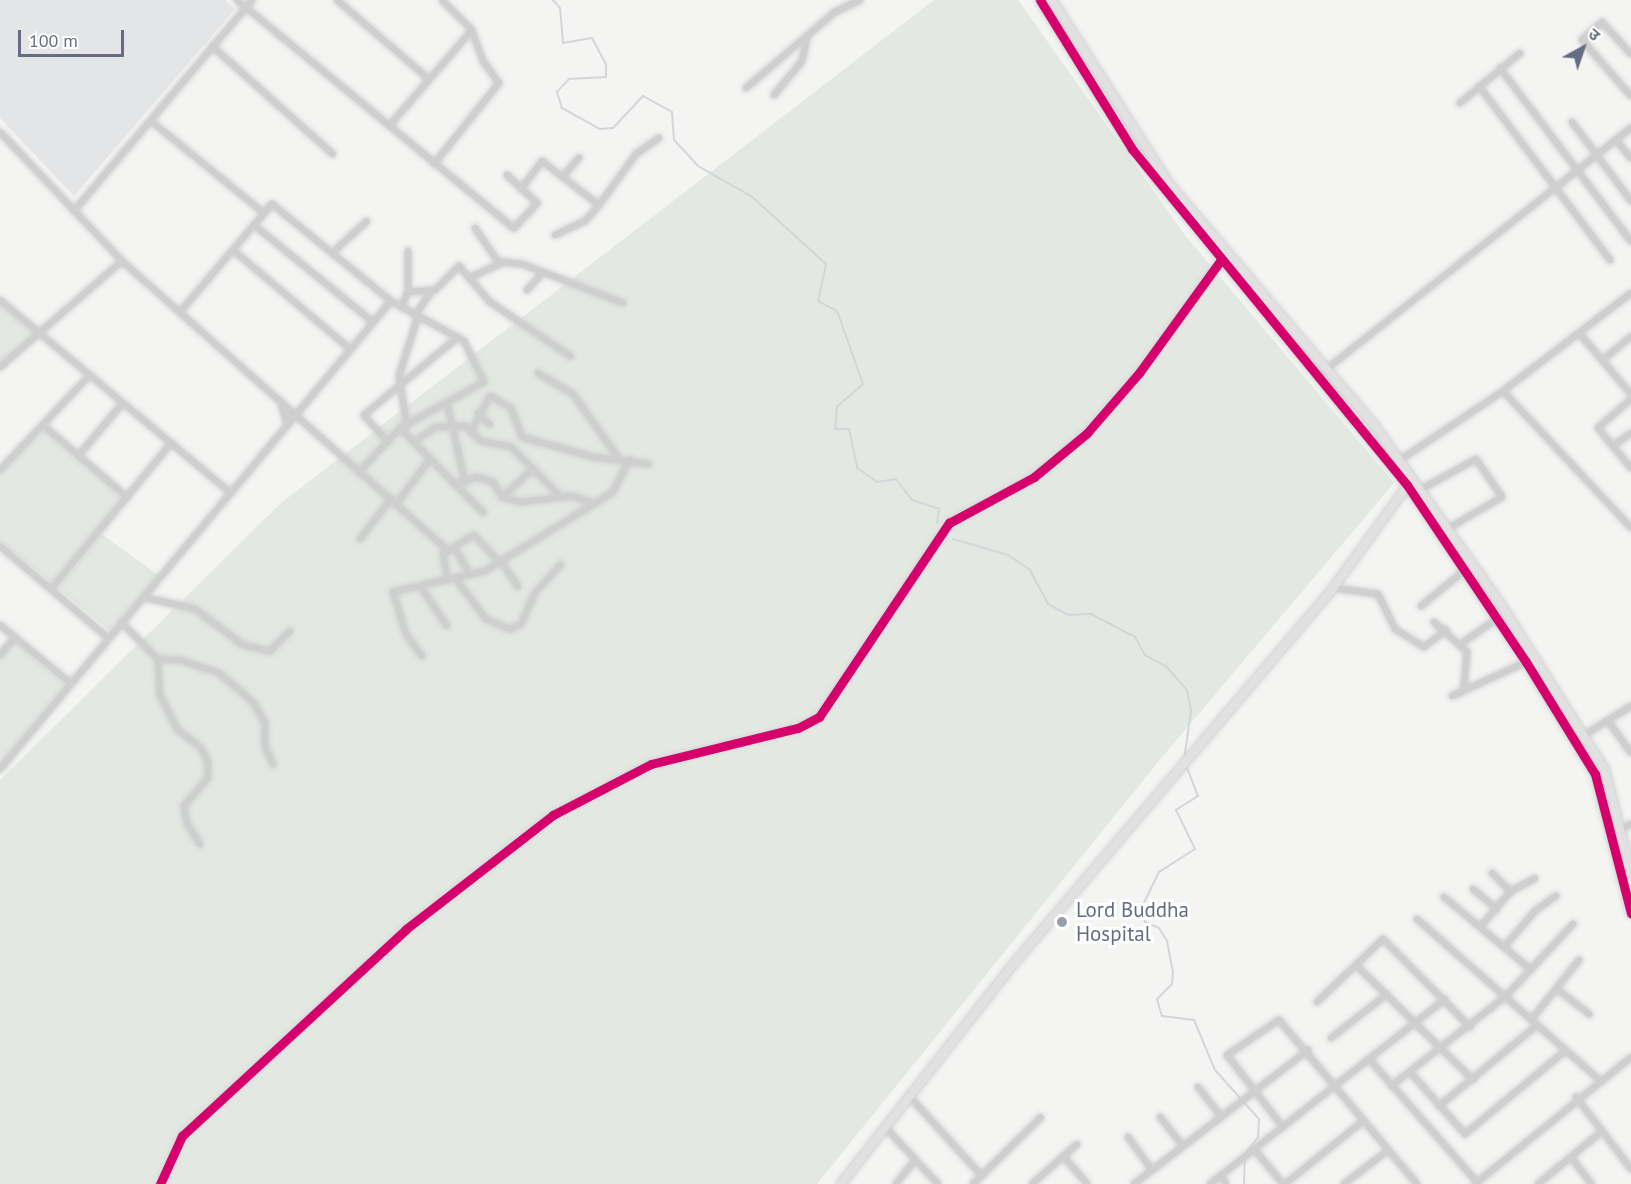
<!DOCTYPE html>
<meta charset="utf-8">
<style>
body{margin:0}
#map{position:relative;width:1631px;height:1184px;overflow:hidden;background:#f4f5f3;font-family:"PT Sans","Noto Sans Devanagari",sans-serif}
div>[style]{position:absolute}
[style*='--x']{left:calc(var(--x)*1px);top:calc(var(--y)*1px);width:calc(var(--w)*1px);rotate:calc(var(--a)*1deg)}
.built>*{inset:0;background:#e4e5e6}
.green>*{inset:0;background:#e3e8e2}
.stream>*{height:2px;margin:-1px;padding:0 1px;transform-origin:1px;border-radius:1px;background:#d2d6db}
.roads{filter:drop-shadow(0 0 2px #d1d1d2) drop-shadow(0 0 2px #d1d1d2)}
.street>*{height:6px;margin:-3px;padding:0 3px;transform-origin:3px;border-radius:3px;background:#cfcfd0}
.secondary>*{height:8px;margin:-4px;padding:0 4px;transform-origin:4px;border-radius:4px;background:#e1e1e2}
.cycleway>*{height:9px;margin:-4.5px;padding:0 4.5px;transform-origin:4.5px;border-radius:4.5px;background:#d6006c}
.dots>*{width:16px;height:16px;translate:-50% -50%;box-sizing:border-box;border:3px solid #fff;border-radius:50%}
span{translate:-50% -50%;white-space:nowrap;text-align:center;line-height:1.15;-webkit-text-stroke:6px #fff;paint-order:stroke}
.poi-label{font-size:21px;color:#656d84}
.left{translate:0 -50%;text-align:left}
.north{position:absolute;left:1553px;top:18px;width:60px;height:60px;-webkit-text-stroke:4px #fff;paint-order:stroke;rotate:40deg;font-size:16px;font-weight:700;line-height:24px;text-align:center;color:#656d84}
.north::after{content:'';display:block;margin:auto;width:21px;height:27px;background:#656d84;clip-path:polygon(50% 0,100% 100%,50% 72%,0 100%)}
.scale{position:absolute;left:18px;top:30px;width:106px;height:27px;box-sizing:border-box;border:3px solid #656d84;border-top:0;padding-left:8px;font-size:18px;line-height:21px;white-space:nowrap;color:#656d84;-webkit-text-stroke:4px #fff;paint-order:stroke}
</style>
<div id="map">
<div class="built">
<i style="clip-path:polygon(0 0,225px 0,235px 9px,74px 196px,0 118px)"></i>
</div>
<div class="green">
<i style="clip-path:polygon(934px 0,1018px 0,1184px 234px,1394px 483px,1163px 756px,817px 1184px,0 1184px,0 780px,281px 503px)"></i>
<i style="clip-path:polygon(0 303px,34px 333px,0 363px)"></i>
<i style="clip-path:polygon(43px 430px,125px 496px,52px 583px,0 541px,0 473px)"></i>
<i style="clip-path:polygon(102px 534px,158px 575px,110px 631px,58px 588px)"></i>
<i style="clip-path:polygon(13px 640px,65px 685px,0 764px,0 656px)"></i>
</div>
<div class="stream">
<i style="--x:553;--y:0;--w:11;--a:49"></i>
<i style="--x:560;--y:8;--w:35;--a:85"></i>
<i style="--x:563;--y:43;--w:29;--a:-10"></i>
<i style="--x:592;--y:38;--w:30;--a:62"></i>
<i style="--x:606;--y:64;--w:13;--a:90"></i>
<i style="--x:606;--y:77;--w:37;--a:177"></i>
<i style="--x:569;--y:79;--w:18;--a:133"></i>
<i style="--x:557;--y:92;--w:17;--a:73"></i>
<i style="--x:562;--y:108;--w:43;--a:28.9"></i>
<i style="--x:600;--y:129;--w:13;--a:-4"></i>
<i style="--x:613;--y:128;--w:44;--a:-46.8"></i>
<i style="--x:643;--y:96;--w:33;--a:29"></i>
<i style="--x:672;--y:112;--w:28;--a:86"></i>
<i style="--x:674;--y:140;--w:35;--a:47"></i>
<i style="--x:698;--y:166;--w:61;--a:29.5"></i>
<i style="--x:751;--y:196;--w:101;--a:42.2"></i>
<i style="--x:826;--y:264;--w:38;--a:102"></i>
<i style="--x:818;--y:301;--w:21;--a:28"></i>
<i style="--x:837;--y:311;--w:77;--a:70.4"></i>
<i style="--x:863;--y:384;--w:35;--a:139"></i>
<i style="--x:837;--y:407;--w:22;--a:95"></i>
<i style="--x:835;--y:429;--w:14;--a:0"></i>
<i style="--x:849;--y:429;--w:40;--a:78"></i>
<i style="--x:857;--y:468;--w:24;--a:35"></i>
<i style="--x:877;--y:482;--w:19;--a:-9"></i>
<i style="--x:896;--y:479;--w:26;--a:53"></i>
<i style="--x:912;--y:500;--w:28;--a:18"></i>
<i style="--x:939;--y:509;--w:14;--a:98"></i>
<i style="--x:953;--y:539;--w:57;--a:16.2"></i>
<i style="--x:1008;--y:555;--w:27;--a:34"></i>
<i style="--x:1030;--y:570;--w:38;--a:62"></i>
<i style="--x:1048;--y:604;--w:24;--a:28"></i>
<i style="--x:1069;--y:615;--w:22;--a:-3"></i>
<i style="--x:1091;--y:614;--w:50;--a:27.6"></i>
<i style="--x:1135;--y:637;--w:21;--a:61"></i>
<i style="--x:1145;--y:655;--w:24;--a:28"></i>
<i style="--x:1166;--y:666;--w:32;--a:49"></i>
<i style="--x:1187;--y:690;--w:21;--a:79"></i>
<i style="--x:1191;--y:711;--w:49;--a:98.1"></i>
<i style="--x:1186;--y:765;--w:33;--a:69"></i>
<i style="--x:1198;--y:796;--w:26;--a:148"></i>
<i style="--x:1176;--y:810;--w:43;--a:64"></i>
<i style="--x:1195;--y:849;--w:43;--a:147.4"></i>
<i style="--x:1159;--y:872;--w:39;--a:116"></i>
<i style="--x:1142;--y:907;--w:15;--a:79"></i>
<i style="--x:1145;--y:922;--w:15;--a:23"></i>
<i style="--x:1159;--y:928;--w:15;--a:58"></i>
<i style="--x:1167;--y:941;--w:32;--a:79"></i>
<i style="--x:1173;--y:972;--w:12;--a:95"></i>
<i style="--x:1172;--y:984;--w:21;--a:135"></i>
<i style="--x:1157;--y:999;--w:18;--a:74"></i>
<i style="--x:1162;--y:1016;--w:32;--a:7"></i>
<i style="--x:1194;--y:1020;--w:54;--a:67.2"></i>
<i style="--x:1215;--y:1070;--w:66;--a:48.1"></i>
<i style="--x:1259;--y:1119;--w:18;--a:93"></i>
<i style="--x:1258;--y:1137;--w:20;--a:127"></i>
<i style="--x:1244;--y:1184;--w:25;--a:-88"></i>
</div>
<div class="roads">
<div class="street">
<i style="--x:237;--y:0;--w:359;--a:39.5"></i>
<i style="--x:514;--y:228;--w:34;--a:-47"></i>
<i style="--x:537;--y:203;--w:41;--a:-137"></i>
<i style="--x:337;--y:0;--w:121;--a:40.7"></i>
<i style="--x:212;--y:46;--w:162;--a:41.8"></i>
<i style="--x:1631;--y:54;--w:43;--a:-132.2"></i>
<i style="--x:1602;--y:22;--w:27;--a:138"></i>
<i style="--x:1582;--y:40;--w:74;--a:48.8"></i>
<i style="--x:1500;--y:68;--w:217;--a:52.9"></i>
<i style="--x:1479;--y:86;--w:218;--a:53"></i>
<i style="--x:746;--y:88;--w:117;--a:-40.5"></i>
<i style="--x:835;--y:12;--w:28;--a:-26"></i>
<i style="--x:774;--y:95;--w:44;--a:-50.5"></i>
<i style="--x:802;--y:61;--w:25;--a:-78"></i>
<i style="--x:1460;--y:103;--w:78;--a:-39.8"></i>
<i style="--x:151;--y:121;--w:146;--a:39.2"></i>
<i style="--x:1572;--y:122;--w:99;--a:53.2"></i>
<i style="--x:390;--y:125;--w:125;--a:-49.2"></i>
<i style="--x:472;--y:30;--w:42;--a:-135"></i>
<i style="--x:0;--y:132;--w:178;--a:46.6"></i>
<i style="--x:122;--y:261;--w:436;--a:41.6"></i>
<i style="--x:1617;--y:141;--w:22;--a:51"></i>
<i style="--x:434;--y:164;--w:104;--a:-51.3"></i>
<i style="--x:499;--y:83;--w:27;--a:-126"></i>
<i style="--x:483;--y:61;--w:33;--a:-110"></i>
<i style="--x:564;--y:175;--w:23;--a:-49"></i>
<i style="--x:521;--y:189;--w:35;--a:-53"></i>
<i style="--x:542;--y:161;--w:72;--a:37.7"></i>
<i style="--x:599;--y:205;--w:21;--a:131"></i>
<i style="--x:585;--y:221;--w:33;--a:155"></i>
<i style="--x:599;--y:205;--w:63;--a:-54"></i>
<i style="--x:636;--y:154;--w:28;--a:-35"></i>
<i style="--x:74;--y:211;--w:276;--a:-49.8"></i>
<i style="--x:254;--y:225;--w:154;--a:39.2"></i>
<i style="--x:475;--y:228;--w:42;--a:55.6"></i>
<i style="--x:233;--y:250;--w:153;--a:40.2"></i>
<i style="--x:332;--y:253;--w:47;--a:-42.4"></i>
<i style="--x:469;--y:278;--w:38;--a:-25"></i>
<i style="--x:503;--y:262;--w:19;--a:6"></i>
<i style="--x:522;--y:264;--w:108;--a:21.1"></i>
<i style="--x:527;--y:290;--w:24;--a:-48"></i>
<i style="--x:408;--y:292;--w:27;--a:-4"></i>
<i style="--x:435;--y:290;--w:34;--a:-45"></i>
<i style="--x:459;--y:266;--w:48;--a:49.3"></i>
<i style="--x:490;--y:302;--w:97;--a:34"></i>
<i style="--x:0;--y:300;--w:300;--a:39.9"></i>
<i style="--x:401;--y:307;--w:17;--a:-65"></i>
<i style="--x:408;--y:292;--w:41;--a:-90"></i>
<i style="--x:180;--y:312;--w:142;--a:-49.6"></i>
<i style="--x:272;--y:204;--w:154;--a:39.2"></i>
<i style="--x:391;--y:301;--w:83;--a:28.7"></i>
<i style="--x:464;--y:341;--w:46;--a:64"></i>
<i style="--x:484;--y:382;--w:96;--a:151.3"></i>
<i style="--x:400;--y:428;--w:59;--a:132.9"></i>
<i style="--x:415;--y:315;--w:29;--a:-55"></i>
<i style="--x:1579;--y:333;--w:80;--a:49.6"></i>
<i style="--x:1604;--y:359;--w:35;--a:-40"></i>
<i style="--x:0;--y:367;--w:162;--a:-41"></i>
<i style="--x:538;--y:373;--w:41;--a:31"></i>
<i style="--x:573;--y:394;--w:80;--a:54.7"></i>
<i style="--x:1319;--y:375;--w:398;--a:-38.4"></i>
<i style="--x:1503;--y:391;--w:187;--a:46.9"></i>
<i style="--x:1631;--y:399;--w:44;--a:138.7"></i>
<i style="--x:1598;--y:428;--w:52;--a:50.5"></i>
<i style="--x:280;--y:400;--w:24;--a:73"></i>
<i style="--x:447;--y:403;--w:81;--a:77.2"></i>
<i style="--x:478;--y:413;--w:16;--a:45"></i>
<i style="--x:43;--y:425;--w:111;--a:40.6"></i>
<i style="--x:407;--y:426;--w:51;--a:-99.1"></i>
<i style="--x:399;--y:376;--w:63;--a:-72.4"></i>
<i style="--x:400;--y:428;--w:78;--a:45.5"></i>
<i style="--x:455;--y:484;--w:22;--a:-18"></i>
<i style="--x:476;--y:477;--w:18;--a:16"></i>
<i style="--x:493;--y:482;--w:17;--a:59"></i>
<i style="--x:502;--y:497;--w:38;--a:-42"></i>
<i style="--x:472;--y:430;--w:38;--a:-62"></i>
<i style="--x:490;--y:396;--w:24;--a:30"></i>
<i style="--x:511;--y:408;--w:31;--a:69"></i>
<i style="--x:522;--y:437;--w:73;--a:15.9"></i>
<i style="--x:592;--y:457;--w:57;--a:7"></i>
<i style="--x:415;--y:441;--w:25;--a:-34"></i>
<i style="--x:436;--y:427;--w:29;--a:-2"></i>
<i style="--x:465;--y:426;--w:22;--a:43"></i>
<i style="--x:481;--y:441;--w:31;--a:11"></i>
<i style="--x:511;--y:447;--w:71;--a:45"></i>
<i style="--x:388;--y:442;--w:36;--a:-132"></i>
<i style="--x:364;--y:415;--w:122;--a:-39.7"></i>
<i style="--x:1613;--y:446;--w:22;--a:-36"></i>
<i style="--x:79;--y:455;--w:67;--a:-49.9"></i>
<i style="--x:1391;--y:466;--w:135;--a:-33.8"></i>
<i style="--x:1503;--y:391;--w:161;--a:-37.4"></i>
<i style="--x:0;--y:470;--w:129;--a:-46.6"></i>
<i style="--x:455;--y:484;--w:40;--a:45"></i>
<i style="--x:1418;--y:491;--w:66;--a:-28.9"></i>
<i style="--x:1476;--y:459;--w:46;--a:55.6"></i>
<i style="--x:1502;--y:497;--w:61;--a:149.7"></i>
<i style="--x:502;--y:497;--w:20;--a:15"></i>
<i style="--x:521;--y:502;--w:51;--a:-6.7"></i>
<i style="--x:572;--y:496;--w:21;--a:19"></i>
<i style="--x:396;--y:504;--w:56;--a:-52.9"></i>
<i style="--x:360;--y:539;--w:51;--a:-52.2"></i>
<i style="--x:0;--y:546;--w:140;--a:40.4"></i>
<i style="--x:454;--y:547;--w:32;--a:60"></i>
<i style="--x:500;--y:560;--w:32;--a:56"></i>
<i style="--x:455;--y:578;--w:51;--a:52.9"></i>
<i style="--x:486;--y:619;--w:26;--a:23"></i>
<i style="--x:510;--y:629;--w:12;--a:-24"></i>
<i style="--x:521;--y:624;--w:34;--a:-66"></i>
<i style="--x:535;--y:593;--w:38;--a:-48"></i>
<i style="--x:448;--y:580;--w:26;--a:-101"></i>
<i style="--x:443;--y:554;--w:36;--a:-32"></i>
<i style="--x:474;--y:535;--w:35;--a:47"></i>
<i style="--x:420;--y:586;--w:48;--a:56"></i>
<i style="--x:52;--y:588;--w:188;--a:-50.6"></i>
<i style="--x:1333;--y:588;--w:45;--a:7.6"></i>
<i style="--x:1378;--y:594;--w:39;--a:64"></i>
<i style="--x:1395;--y:629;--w:34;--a:32"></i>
<i style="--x:1424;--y:647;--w:28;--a:-38"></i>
<i style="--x:143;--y:597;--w:53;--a:13"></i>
<i style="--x:195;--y:609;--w:60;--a:36.9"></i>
<i style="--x:243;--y:645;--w:28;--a:13"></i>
<i style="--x:270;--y:651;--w:28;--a:-45"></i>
<i style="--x:1421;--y:606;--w:57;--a:-39.3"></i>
<i style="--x:121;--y:622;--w:52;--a:45"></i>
<i style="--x:158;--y:659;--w:22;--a:3"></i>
<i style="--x:180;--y:660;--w:41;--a:18.4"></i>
<i style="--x:219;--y:673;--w:45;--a:40.5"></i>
<i style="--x:253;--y:702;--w:24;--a:60"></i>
<i style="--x:265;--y:723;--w:24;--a:90"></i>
<i style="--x:265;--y:747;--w:19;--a:65"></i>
<i style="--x:1434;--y:622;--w:45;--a:42.3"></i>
<i style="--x:1467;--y:652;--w:38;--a:95"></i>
<i style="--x:0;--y:625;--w:91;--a:39.6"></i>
<i style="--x:1462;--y:643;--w:44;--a:-34.8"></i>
<i style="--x:0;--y:655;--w:23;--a:-50"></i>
<i style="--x:422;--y:656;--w:27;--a:-126"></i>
<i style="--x:406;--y:634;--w:44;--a:-107.2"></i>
<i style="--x:393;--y:592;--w:94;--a:-12.9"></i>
<i style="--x:485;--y:571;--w:149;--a:-31.6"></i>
<i style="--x:612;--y:493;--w:38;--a:-62"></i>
<i style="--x:158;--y:659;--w:36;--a:87"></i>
<i style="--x:160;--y:695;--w:39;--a:63"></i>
<i style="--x:178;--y:730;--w:29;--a:38"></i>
<i style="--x:201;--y:748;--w:16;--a:63"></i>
<i style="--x:208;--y:762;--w:16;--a:90"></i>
<i style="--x:208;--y:778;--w:37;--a:131"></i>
<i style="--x:184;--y:806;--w:18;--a:81"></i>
<i style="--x:187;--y:824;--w:24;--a:57"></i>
<i style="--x:1452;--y:696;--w:81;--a:-24.7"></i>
<i style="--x:1608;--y:721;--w:39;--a:54"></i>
<i style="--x:1576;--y:740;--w:65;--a:-31.7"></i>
<i style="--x:0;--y:769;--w:610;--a:-50.12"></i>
<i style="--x:1611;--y:835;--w:23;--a:-29"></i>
<i style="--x:1492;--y:873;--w:27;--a:45"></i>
<i style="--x:1473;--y:889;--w:31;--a:40"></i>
<i style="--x:1444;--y:897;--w:112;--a:39.9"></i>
<i style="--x:1417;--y:919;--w:245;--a:41.4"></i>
<i style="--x:1481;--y:926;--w:46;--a:-49.4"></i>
<i style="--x:1511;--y:891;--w:27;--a:-28"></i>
<i style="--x:1505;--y:946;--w:46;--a:-49.4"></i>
<i style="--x:1535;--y:911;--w:26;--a:-36"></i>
<i style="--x:1356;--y:965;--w:164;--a:44.5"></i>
<i style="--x:1557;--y:989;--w:41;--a:38"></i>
<i style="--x:1317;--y:1002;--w:91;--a:-43.7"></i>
<i style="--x:1383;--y:939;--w:124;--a:45.3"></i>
<i style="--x:1531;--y:1020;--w:77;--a:-51.3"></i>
<i style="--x:1331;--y:1038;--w:71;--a:-38.2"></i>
<i style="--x:1369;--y:1059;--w:164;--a:48.7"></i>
<i style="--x:1410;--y:1072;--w:83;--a:48.4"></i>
<i style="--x:1465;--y:1134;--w:131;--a:-39.7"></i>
<i style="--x:1391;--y:1086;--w:145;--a:-38"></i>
<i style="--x:1505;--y:997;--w:100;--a:-47"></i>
<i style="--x:1198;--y:1087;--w:37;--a:52"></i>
<i style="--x:910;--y:1097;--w:107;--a:47.7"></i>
<i style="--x:1576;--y:1097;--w:91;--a:52.6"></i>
<i style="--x:1439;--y:1106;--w:126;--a:-39.5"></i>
<i style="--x:1160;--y:1117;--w:37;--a:52"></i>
<i style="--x:1283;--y:1127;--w:91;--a:-127.9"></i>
<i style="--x:1227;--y:1055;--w:63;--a:-33.9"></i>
<i style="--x:1279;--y:1020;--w:214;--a:49.9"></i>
<i style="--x:886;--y:1128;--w:76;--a:47.1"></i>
<i style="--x:1128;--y:1137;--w:41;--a:54"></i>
<i style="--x:1254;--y:1149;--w:45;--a:50.4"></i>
<i style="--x:1063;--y:1156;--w:37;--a:49"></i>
<i style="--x:1571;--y:1157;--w:34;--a:53"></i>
<i style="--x:1221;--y:1176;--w:9;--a:58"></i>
<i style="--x:160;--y:1184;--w:53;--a:-65.4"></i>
<i style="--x:182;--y:1136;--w:305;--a:-42.7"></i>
<i style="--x:406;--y:929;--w:186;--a:-37.8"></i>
<i style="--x:553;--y:815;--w:110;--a:-27.5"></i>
<i style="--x:651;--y:764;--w:151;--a:-13.8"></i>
<i style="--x:798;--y:728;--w:24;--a:-28"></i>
<i style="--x:819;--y:717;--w:234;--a:-56.2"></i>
<i style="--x:949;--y:523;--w:97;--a:-28.4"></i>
<i style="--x:1034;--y:477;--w:69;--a:-39.7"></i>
<i style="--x:1087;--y:433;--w:79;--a:-49.1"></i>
<i style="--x:1139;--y:373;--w:138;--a:-54.1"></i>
<i style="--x:896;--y:1184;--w:31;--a:-52"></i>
<i style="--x:973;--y:1184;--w:95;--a:-44.6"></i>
<i style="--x:1032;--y:1184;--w:60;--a:-41.6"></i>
<i style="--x:1134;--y:1184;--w:220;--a:-37.6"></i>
<i style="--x:1210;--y:1184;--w:299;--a:-38.2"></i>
<i style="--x:1285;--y:1184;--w:100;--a:-38.9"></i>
<i style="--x:1344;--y:1184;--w:54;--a:-37.5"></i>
<i style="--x:1475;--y:1184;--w:201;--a:-39.1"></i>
<i style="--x:1538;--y:1184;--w:83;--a:-39.6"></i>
</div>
<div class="secondary">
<i style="--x:1040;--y:0;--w:175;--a:58.3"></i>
<i style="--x:1132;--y:149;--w:434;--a:50.7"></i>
<i style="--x:1407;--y:485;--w:213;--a:56.1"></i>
<i style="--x:1526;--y:662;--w:132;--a:58.4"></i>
<i style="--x:1595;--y:774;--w:144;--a:75.5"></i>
<i style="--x:1052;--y:0;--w:219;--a:57.5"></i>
<i style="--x:1170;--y:185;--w:316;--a:49.6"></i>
<i style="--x:1375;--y:426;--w:217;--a:54.8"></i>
<i style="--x:1500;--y:603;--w:197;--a:57.8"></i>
<i style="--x:1605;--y:770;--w:106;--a:75.8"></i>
<i style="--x:841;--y:1184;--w:283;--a:-51.9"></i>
<i style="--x:1016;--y:961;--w:490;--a:-49.6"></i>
<i style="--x:1333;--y:588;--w:131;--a:-54"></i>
</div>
</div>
<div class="cycleway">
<i style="--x:1040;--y:0;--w:175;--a:58.3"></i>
<i style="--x:1132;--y:149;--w:434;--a:50.7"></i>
<i style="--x:1407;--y:485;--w:213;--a:56.1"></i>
<i style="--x:1526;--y:662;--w:132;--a:58.4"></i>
<i style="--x:1595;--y:774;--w:144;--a:75.5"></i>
<i style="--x:160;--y:1184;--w:53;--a:-65.4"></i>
<i style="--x:182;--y:1136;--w:305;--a:-42.7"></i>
<i style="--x:406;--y:929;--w:186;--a:-37.8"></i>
<i style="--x:553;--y:815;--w:110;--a:-27.5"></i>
<i style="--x:651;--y:764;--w:151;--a:-13.8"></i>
<i style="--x:798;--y:728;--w:24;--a:-28"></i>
<i style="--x:819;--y:717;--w:234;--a:-56.2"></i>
<i style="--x:949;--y:523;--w:97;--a:-28.4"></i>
<i style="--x:1034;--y:477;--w:69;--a:-39.7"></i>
<i style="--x:1087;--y:433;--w:79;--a:-49.1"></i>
<i style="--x:1139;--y:373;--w:138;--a:-54.1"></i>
</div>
<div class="dots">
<i style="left:1062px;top:922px;background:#979dab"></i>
</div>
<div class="poi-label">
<span class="left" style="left:1076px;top:922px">Lord Buddha<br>Hospital</span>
</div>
<div class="north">उ</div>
<div class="scale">100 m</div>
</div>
